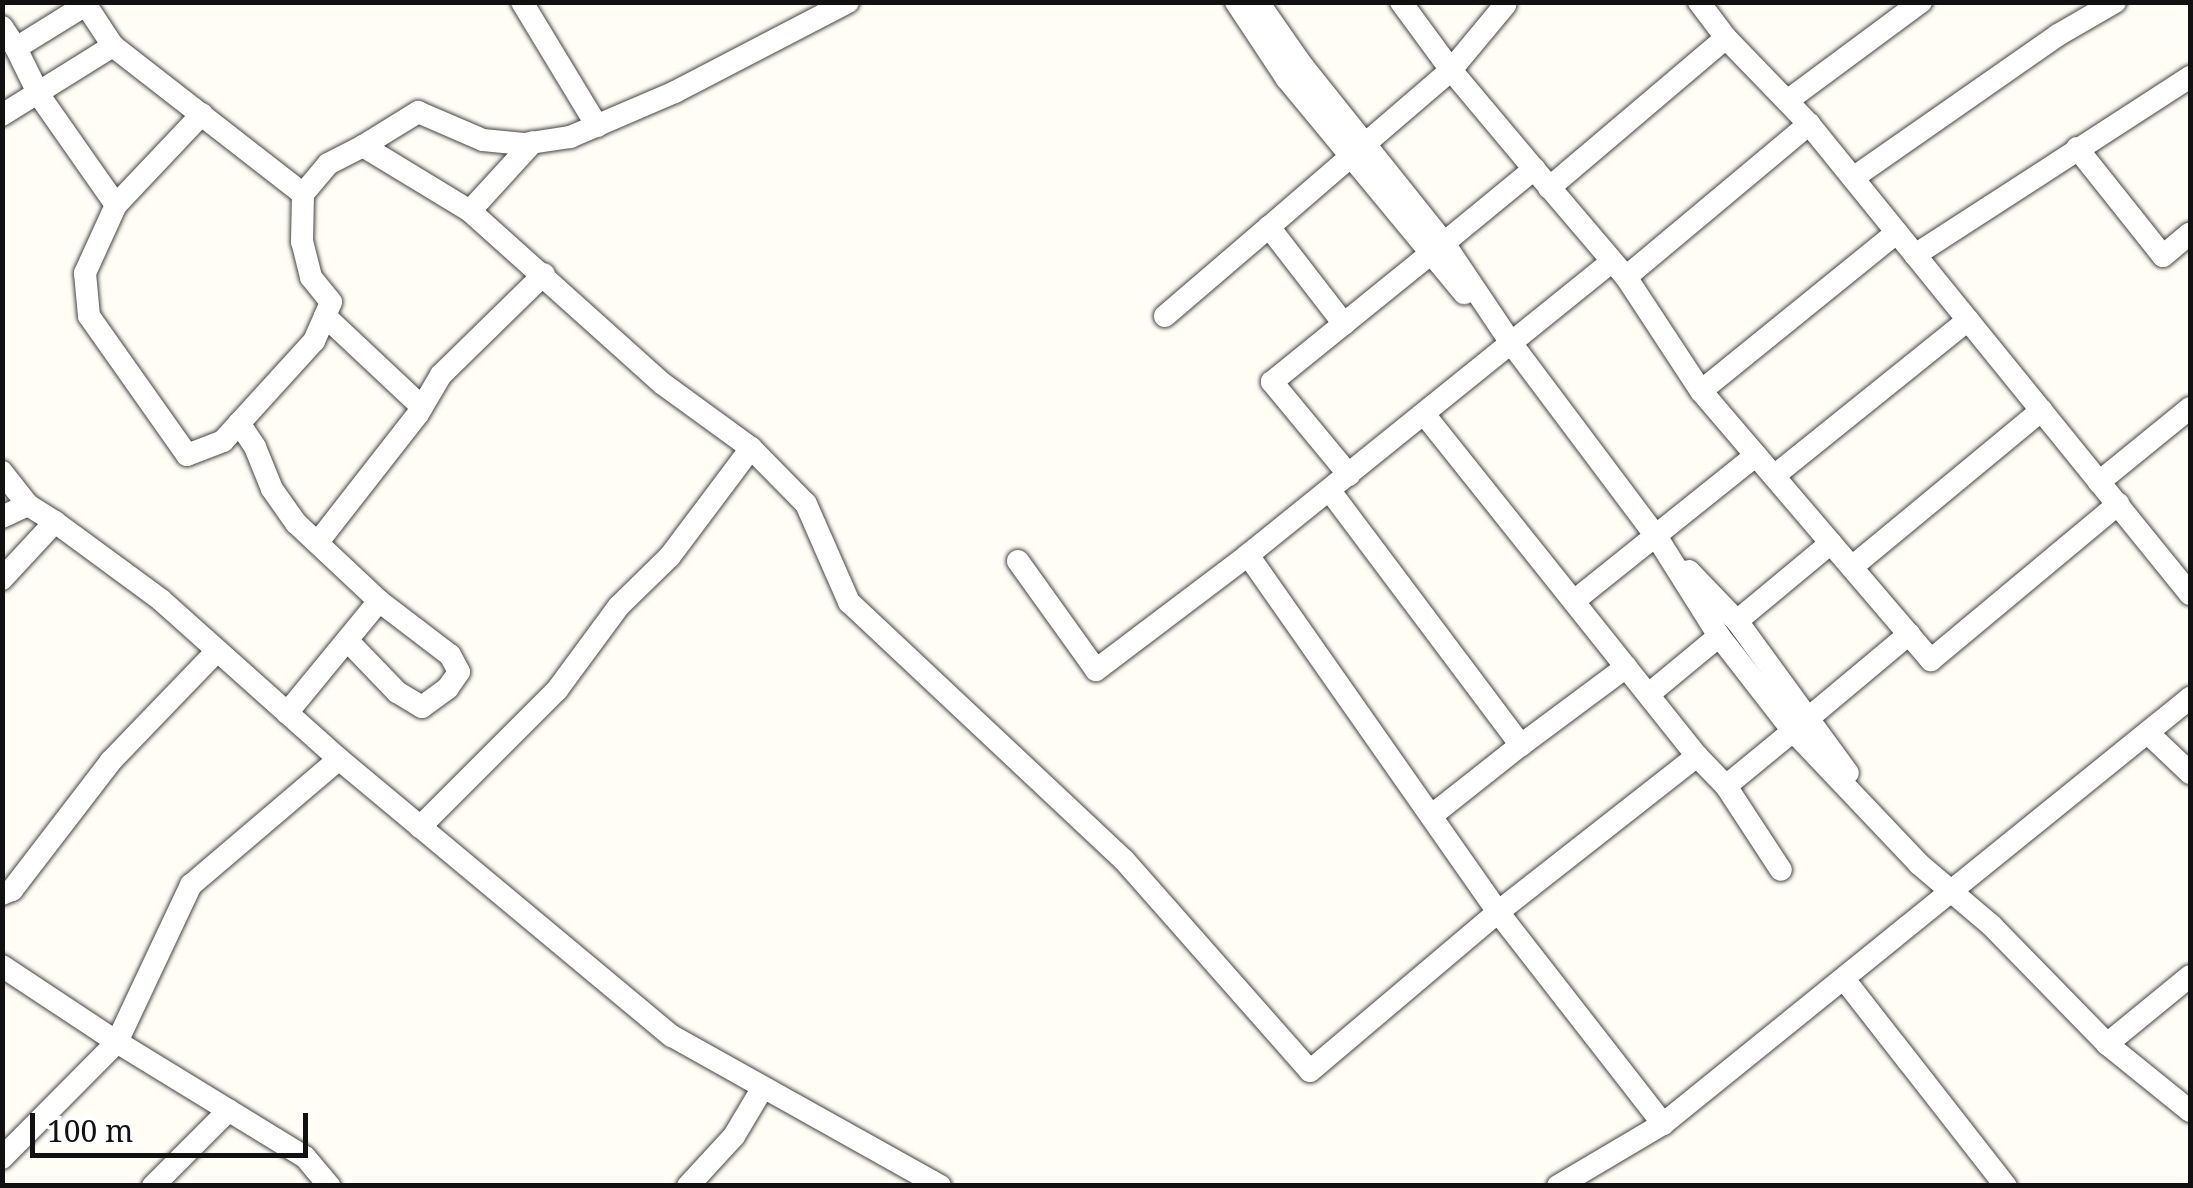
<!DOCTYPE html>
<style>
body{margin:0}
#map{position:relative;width:2193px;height:1188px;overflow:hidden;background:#fffdf5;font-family:"Noto Serif",serif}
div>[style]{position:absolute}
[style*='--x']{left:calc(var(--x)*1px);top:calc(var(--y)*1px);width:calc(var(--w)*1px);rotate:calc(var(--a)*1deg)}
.roads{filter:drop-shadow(0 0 2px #444) drop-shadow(0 0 2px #444)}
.minor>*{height:22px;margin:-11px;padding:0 11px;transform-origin:11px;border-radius:11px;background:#fff}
span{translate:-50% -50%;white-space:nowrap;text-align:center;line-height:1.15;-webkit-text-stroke:10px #fff;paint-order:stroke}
.frame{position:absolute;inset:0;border:5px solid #111;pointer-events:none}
.scale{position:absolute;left:30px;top:1113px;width:278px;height:45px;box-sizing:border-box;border:5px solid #111;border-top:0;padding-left:12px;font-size:30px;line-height:35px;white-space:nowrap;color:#111;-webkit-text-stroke:8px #fff;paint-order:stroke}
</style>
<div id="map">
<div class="roads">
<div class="minor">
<i style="--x:84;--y:2;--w:53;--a:56.6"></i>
<i style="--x:522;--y:2;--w:145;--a:58.8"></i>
<i style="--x:1236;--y:2;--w:92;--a:56.5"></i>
<i style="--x:1287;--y:79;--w:278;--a:50.4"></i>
<i style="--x:1258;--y:2;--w:77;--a:55.1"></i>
<i style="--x:1302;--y:65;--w:228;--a:51.4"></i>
<i style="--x:1444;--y:243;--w:120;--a:56.2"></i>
<i style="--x:1511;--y:343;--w:241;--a:53.1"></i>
<i style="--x:1656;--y:536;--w:118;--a:57.8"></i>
<i style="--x:1719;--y:636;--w:120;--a:52.1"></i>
<i style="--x:1793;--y:731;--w:183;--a:46.5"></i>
<i style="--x:1919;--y:864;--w:94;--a:40.3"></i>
<i style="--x:1991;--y:925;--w:166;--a:45.7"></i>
<i style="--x:2107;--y:1044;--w:107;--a:38.9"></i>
<i style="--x:1401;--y:2;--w:84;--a:53.7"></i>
<i style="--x:1451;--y:70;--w:85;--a:-50.3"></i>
<i style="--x:1699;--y:2;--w:45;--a:53.1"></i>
<i style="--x:2;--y:27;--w:25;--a:56"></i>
<i style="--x:16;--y:48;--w:80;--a:-31.7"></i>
<i style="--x:16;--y:48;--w:52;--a:63.9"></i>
<i style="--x:39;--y:95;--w:134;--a:55"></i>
<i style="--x:1787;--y:101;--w:167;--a:-36.5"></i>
<i style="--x:202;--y:114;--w:125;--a:133.4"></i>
<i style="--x:116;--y:205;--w:75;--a:114.5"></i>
<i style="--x:85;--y:273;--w:43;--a:84.7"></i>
<i style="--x:89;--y:316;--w:170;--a:54.8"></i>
<i style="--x:187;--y:455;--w:39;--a:-21"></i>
<i style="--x:223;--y:441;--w:135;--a:-47.7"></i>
<i style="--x:314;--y:341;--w:27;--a:-66"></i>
<i style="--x:325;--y:316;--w:15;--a:-67"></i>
<i style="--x:331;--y:302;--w:32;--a:-129"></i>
<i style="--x:311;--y:277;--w:36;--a:-104"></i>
<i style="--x:302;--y:242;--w:48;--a:-88.8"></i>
<i style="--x:2;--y:115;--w:131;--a:-31.9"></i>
<i style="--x:113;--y:46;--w:241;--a:37.9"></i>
<i style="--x:303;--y:194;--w:39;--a:-50"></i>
<i style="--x:328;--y:164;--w:39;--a:-27"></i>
<i style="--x:363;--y:146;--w:125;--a:31.3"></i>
<i style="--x:470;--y:211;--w:259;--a:41.9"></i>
<i style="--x:663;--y:384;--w:109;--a:36"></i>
<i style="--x:751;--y:448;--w:78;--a:45.5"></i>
<i style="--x:806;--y:504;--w:107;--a:66.3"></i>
<i style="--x:849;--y:602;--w:377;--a:43.2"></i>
<i style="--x:1124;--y:860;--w:281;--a:48.6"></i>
<i style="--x:1310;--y:1071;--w:246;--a:-40.2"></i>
<i style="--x:1498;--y:912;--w:269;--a:52.1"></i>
<i style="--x:1365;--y:144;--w:113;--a:-40.7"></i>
<i style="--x:1451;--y:70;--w:129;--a:50"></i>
<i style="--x:363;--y:146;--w:65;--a:-31.7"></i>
<i style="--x:418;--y:112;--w:71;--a:23.3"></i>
<i style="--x:483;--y:140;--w:41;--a:5.6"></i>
<i style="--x:524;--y:144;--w:47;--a:-8.7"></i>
<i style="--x:570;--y:137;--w:114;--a:-23.2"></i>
<i style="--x:675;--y:92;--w:195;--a:-27.5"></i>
<i style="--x:2077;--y:148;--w:138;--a:51.5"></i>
<i style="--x:2163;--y:256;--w:35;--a:-40"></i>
<i style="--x:1853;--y:178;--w:250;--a:-34.9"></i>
<i style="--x:2058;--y:35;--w:66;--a:-30.1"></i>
<i style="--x:1549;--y:188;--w:232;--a:-40.3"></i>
<i style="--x:1726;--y:38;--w:120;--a:46"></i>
<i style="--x:470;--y:211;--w:93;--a:-47.6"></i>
<i style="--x:1444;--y:243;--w:117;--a:-39.4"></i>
<i style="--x:1534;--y:169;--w:142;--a:49.6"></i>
<i style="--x:1626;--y:277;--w:239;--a:-39.9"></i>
<i style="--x:1809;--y:124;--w:605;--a:50.97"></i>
<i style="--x:1915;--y:255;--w:328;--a:-32.9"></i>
<i style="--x:1626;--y:277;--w:136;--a:56.7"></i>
<i style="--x:1701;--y:391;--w:354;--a:49.5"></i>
<i style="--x:1931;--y:660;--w:244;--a:-39.8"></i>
<i style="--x:325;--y:316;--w:133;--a:43.2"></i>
<i style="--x:1165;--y:316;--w:137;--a:-40.6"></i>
<i style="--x:1344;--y:324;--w:123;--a:-127.7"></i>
<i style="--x:1269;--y:227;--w:106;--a:-40.8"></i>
<i style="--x:1701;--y:391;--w:252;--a:-39"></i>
<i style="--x:1424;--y:414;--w:438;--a:51.4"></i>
<i style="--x:239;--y:423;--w:29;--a:56"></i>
<i style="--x:255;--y:447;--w:45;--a:68"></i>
<i style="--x:272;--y:489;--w:42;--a:54.8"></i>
<i style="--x:296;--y:523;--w:114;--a:43.2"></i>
<i style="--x:379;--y:601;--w:89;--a:37.3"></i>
<i style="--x:450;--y:655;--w:19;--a:62"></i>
<i style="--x:459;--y:672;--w:19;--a:125"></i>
<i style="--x:448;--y:688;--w:32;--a:144"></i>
<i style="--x:422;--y:707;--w:29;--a:-149"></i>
<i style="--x:397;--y:692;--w:72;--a:-133.9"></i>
<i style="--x:2;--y:472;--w:42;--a:51.8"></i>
<i style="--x:1349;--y:475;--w:121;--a:-129.6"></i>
<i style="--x:1272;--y:382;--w:202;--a:-39"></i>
<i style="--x:1774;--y:476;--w:249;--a:-38.8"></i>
<i style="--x:2099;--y:482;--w:117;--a:-39.1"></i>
<i style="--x:1330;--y:491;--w:318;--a:53.1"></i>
<i style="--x:1521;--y:745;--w:131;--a:-36.6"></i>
<i style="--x:2;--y:517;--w:29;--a:-25"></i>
<i style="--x:28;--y:505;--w:32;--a:32"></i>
<i style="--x:318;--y:542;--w:162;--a:-52"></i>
<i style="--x:418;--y:414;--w:45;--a:-59.5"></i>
<i style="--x:441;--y:375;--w:144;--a:-44.4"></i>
<i style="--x:1248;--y:555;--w:466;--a:-38.9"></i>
<i style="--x:1018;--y:561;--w:134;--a:54.4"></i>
<i style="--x:1096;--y:670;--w:191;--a:-37.1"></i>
<i style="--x:1248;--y:555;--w:436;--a:55"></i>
<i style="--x:1498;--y:912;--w:253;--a:-38.1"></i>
<i style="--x:1697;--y:756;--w:42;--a:46"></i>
<i style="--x:1726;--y:786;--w:87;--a:-39.4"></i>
<i style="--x:1852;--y:567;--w:246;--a:-39.6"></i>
<i style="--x:1689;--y:571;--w:69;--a:46.2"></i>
<i style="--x:1737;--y:621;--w:188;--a:53.9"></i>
<i style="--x:2;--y:579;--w:78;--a:-47.1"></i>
<i style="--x:55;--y:522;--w:132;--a:36.3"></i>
<i style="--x:161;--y:600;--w:239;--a:41.8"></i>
<i style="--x:1574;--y:601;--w:233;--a:-38.7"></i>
<i style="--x:1737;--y:621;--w:122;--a:-39.7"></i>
<i style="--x:1649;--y:694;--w:91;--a:-39.6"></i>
<i style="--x:287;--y:713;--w:145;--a:-50.6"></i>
<i style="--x:1811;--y:716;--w:128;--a:-39.9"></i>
<i style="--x:2148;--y:733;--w:58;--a:43.6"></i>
<i style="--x:1726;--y:786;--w:100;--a:56.8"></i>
<i style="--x:1431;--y:816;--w:115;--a:-38.3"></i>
<i style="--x:420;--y:827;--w:194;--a:-45"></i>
<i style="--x:557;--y:690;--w:104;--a:-53.6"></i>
<i style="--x:619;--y:606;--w:71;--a:-44.4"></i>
<i style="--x:670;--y:556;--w:135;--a:-53.1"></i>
<i style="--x:2;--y:894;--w:11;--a:-22"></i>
<i style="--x:12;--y:890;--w:163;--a:-52.5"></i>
<i style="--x:111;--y:761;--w:153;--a:-46.1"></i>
<i style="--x:2;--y:966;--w:138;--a:33.5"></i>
<i style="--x:117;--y:1042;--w:174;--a:-64.8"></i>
<i style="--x:191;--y:885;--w:194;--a:-40.4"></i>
<i style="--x:339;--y:759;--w:433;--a:39.8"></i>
<i style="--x:672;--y:1036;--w:307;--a:29.2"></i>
<i style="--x:1844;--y:979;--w:263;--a:52"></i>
<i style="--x:2107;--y:1044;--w:107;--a:-39.3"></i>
<i style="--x:2;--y:1158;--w:163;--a:-45.2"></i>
<i style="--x:117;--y:1042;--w:220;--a:31.5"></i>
<i style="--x:305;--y:1157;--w:38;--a:50"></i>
<i style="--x:153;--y:1186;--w:107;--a:-45"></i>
<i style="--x:688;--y:1186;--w:68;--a:-47.4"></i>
<i style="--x:734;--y:1136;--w:55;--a:-59.2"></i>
<i style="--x:1558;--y:1186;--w:122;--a:-30.6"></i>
<i style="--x:1663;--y:1124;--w:678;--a:-38.95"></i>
</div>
</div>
<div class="frame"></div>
<div class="scale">100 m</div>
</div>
